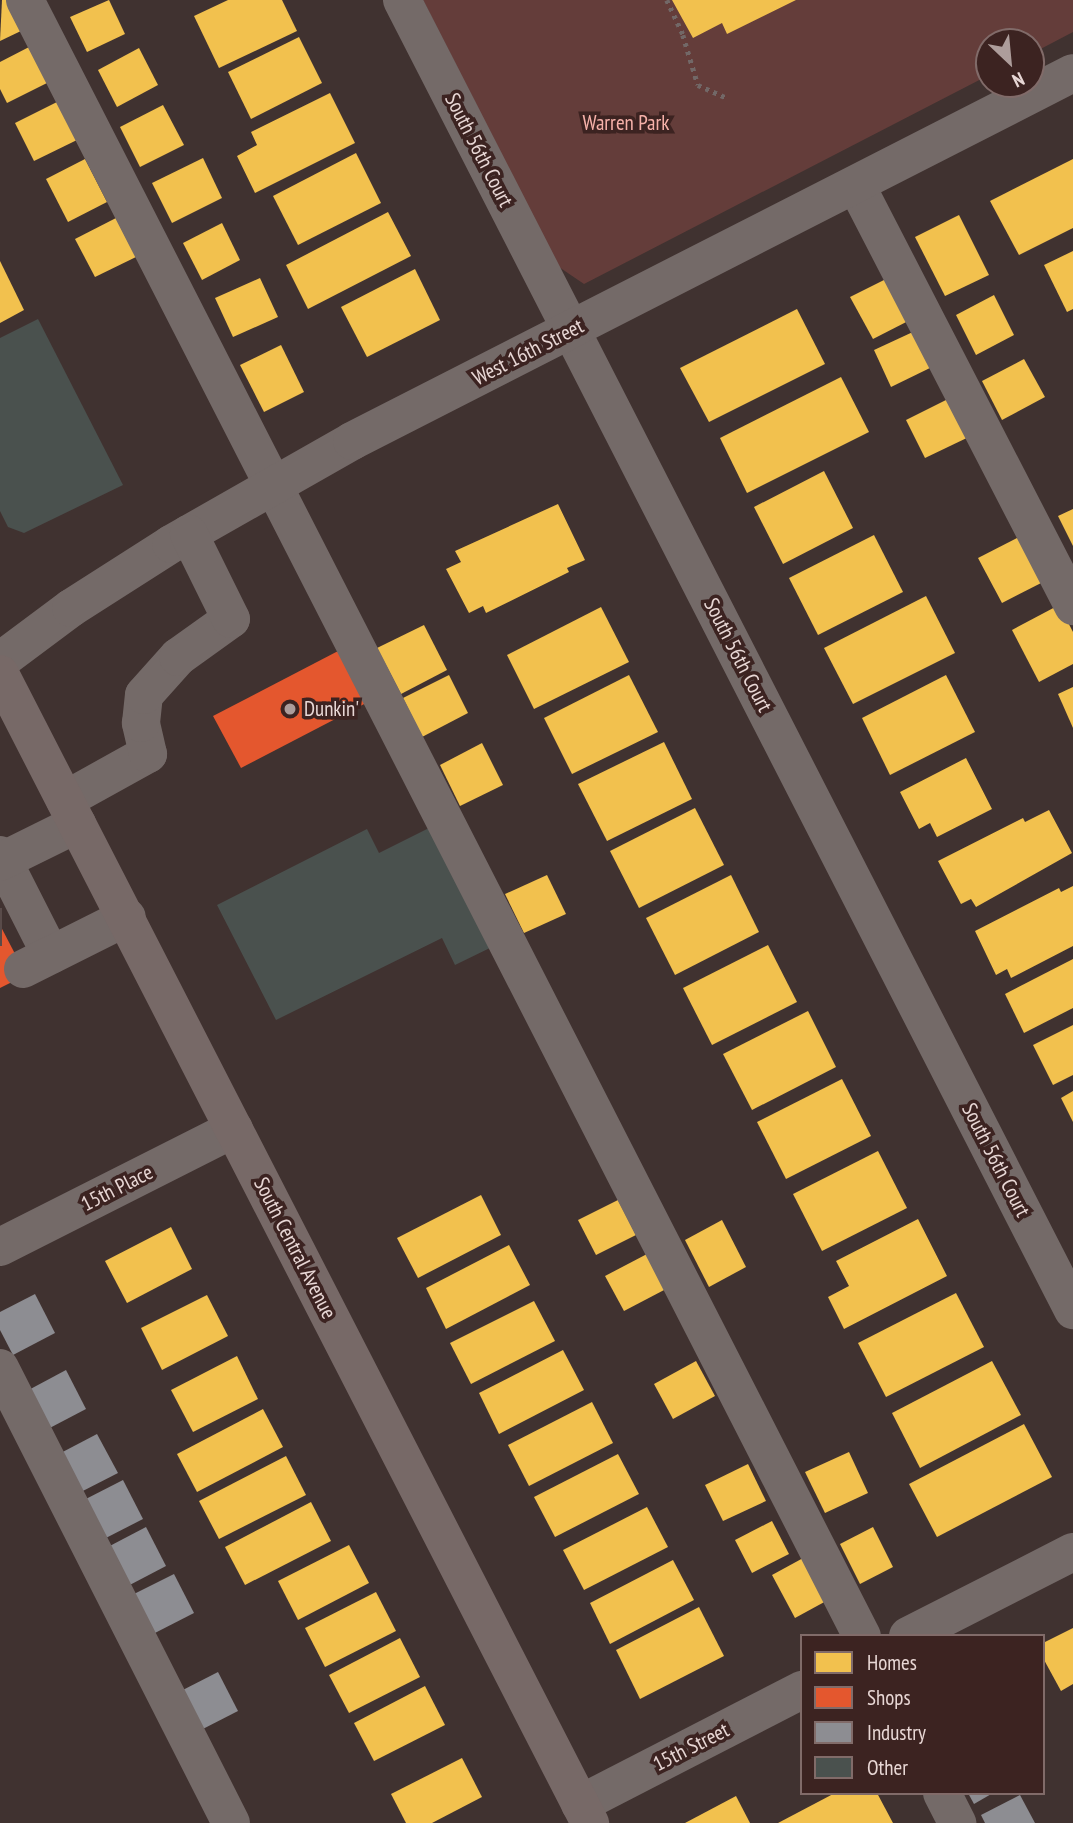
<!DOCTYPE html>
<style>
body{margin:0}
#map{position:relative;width:1073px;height:1823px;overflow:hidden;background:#403230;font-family:"PT Sans Narrow",sans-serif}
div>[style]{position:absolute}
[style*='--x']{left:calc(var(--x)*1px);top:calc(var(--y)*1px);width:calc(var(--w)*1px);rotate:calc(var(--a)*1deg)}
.green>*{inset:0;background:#643d3a}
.homes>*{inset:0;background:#f2c14e}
.shops>*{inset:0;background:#e4572e}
.industry>*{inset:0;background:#8d8d92}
.building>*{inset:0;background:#4a514e}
.minor-tunnel>*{height:38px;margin-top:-19px;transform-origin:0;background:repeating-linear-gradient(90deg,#594b49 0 38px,transparent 0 57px)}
.path>*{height:4.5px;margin-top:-2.25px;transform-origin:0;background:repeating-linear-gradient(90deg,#726867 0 3.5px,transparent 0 8.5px)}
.minor>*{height:38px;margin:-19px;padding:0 19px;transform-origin:19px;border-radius:19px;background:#746a68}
.major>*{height:38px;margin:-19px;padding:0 19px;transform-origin:19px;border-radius:19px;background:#776967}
.dots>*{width:19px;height:19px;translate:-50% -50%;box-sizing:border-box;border:4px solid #3c2321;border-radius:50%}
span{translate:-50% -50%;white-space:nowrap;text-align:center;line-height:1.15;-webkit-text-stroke:7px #3c2321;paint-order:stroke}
.park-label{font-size:21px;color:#f6b1a9}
.street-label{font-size:21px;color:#e8d7d5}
.poi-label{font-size:21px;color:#e8d7d5}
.left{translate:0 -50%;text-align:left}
.legend{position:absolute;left:800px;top:1634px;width:245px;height:161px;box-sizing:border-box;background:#3c2321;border:2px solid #816b69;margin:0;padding:9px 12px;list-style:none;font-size:21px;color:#e8d7d5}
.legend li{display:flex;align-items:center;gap:14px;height:35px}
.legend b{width:35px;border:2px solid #816b69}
.north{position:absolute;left:975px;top:28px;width:70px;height:70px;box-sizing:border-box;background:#3c2321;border:2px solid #816b69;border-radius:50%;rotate:154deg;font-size:19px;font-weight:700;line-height:28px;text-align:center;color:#e8d7d5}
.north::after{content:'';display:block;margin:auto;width:24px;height:32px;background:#ad9d9b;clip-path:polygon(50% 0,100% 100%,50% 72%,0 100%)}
</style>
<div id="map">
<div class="green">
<i style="clip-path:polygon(423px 0,1073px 0,1073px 32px,1031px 54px,1031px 42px,989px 42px,989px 75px,584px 284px,559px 267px)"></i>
</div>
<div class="homes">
<i style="clip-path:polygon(2px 0,8px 0,23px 30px,0 41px)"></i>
<i style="clip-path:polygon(109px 0,125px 34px,87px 52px,70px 17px)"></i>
<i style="clip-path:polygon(228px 0,282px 0,297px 31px,219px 68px,194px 16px)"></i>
<i style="clip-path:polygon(672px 0,796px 0,727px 34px,722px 23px,693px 38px)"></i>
<i style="clip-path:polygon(299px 37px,322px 83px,251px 119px,228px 72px)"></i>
<i style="clip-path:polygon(31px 46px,49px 82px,7px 103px,0 89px,0 62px)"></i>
<i style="clip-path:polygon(139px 48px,158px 85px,117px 107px,98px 70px)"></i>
<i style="clip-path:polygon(330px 93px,355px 143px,255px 193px,237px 156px,257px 145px,251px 132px)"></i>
<i style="clip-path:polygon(57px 102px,77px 140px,34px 161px,15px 123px)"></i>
<i style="clip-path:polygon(163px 105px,184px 145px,140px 167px,120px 127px)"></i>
<i style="clip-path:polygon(356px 153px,381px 203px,298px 245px,273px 196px)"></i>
<i style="clip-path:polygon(203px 158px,222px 198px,172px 223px,152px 183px)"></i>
<i style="clip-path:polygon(85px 159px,107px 202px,68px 222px,46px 179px)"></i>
<i style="clip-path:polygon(1073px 159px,1073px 228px,1019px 255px,990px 201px)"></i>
<i style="clip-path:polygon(388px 212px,411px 256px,308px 309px,286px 265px)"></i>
<i style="clip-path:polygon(959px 215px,989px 275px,945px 296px,915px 237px)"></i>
<i style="clip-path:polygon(116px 218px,136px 257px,95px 277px,75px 239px)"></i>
<i style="clip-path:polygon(222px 223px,240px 260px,202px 280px,183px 243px)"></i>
<i style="clip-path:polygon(1073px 251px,1073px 309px,1067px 312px,1044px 265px)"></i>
<i style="clip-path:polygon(0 261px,24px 310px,0 323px)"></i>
<i style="clip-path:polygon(415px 269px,440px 320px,367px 357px,341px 307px)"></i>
<i style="clip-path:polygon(894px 275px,916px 317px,873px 339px,850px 297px)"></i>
<i style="clip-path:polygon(260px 278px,278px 317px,233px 337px,215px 298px)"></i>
<i style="clip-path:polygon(994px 295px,1014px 335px,976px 355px,956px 315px)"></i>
<i style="clip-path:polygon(797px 309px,825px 364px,709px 422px,680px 368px)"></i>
<i style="clip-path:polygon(915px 331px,932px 367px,891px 387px,874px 350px)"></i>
<i style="clip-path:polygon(281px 345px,304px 392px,264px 412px,240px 365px)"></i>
<i style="clip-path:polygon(1024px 359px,1045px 397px,1002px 420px,982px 381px)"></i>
<i style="clip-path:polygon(841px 377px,869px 432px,747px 493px,720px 438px)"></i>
<i style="clip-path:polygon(954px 396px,973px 435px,925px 458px,906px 420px)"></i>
<i style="clip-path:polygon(824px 471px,853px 528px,783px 564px,754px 507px)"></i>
<i style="clip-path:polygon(558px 504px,585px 560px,567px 568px,569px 572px,486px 613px,483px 606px,469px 613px,446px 569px,461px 562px,455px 551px)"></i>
<i style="clip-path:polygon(1073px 509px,1073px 546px,1058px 516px)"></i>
<i style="clip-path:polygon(874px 535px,903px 592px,818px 635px,789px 578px)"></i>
<i style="clip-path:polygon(1023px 535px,1047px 580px,1002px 603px,978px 558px)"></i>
<i style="clip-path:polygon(926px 596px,955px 653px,853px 704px,824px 648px)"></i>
<i style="clip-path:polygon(1059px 605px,1073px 632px,1073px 664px,1039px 682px,1012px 630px)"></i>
<i style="clip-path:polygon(601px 607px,629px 662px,534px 709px,507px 655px)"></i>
<i style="clip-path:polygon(424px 625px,447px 670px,401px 694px,377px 648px)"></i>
<i style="clip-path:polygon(449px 675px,468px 713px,422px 737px,403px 698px)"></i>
<i style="clip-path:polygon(629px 675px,658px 732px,572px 774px,544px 718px)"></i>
<i style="clip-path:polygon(946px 675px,975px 732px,890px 775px,862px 718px)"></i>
<i style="clip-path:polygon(1073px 687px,1073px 728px,1058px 694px)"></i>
<i style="clip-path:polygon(664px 742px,692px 799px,607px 841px,578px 784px)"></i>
<i style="clip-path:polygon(482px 743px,503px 785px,460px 806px,440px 765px)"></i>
<i style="clip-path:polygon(966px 758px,992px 809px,937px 837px,930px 823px,919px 829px,900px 792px)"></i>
<i style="clip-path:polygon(695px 808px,724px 865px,639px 908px,610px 851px)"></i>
<i style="clip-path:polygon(1049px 810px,1072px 853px,976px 907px,971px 899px,961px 904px,938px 861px,1023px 818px,1025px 822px)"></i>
<i style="clip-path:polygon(547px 875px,566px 914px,524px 933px,505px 894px)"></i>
<i style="clip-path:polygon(731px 875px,759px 932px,675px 975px,646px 918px)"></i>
<i style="clip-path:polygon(1073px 886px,1073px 946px,1011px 978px,1007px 969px,996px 975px,975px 931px,1059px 888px,1061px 892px)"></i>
<i style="clip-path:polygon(768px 945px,797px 1002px,712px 1045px,683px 988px)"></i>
<i style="clip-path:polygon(1073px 959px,1073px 1008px,1024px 1033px,1005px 994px)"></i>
<i style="clip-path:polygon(808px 1011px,836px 1067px,752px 1110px,723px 1054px)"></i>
<i style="clip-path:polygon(1073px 1025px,1073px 1075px,1053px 1085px,1033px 1045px)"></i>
<i style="clip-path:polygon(842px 1079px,871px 1136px,786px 1179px,757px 1122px)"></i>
<i style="clip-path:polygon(1073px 1091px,1073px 1122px,1061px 1098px)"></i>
<i style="clip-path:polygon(878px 1151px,907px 1208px,822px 1251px,793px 1194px)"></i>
<i style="clip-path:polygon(481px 1195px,501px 1235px,418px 1278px,397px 1238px)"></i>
<i style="clip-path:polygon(618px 1200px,636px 1235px,596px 1255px,578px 1220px)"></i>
<i style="clip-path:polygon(918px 1219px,947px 1276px,844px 1329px,828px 1297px,849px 1286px,836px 1261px)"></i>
<i style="clip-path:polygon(722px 1220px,746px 1267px,709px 1287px,685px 1240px)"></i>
<i style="clip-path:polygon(171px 1227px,192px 1269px,127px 1303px,105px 1261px)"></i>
<i style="clip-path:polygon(509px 1245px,530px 1285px,446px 1329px,426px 1288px)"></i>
<i style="clip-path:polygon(647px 1254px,666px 1289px,624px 1311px,605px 1276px)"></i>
<i style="clip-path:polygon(956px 1293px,984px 1347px,886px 1397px,858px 1343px)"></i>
<i style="clip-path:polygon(207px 1295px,228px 1336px,162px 1370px,141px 1328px)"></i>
<i style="clip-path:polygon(534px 1301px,555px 1341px,471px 1384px,450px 1343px)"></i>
<i style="clip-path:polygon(563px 1350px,584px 1390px,499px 1434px,479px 1393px)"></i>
<i style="clip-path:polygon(237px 1356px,258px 1399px,193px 1432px,171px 1390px)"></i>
<i style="clip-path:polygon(696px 1361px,715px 1396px,673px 1419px,654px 1384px)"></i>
<i style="clip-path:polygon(992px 1361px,1021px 1415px,920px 1468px,892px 1413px)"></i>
<i style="clip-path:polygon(592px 1402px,613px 1443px,529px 1486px,508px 1445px)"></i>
<i style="clip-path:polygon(263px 1409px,283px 1447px,197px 1492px,177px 1454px)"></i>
<i style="clip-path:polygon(1024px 1424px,1052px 1477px,937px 1537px,909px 1484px)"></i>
<i style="clip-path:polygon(849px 1452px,868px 1493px,825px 1513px,805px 1472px)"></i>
<i style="clip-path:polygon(618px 1454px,639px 1494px,555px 1537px,534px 1497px)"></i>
<i style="clip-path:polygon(286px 1456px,306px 1495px,219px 1539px,199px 1501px)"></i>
<i style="clip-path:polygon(748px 1464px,766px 1501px,723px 1521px,705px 1485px)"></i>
<i style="clip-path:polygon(311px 1502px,331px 1541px,245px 1585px,225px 1547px)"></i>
<i style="clip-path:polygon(647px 1507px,668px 1547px,584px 1590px,563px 1550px)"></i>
<i style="clip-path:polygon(772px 1521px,789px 1554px,752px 1573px,735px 1540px)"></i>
<i style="clip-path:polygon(873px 1527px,893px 1567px,860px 1584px,840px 1544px)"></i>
<i style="clip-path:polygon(349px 1545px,369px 1583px,298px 1620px,278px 1581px)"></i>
<i style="clip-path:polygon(805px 1557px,828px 1600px,795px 1618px,772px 1575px)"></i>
<i style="clip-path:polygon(673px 1560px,694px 1600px,610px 1644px,590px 1603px)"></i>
<i style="clip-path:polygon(376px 1592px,396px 1631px,325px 1667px,305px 1628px)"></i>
<i style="clip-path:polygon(699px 1607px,724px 1656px,640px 1699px,616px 1650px)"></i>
<i style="clip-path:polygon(1073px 1628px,1073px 1684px,1061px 1691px,1043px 1658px,1043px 1643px)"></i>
<i style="clip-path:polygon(400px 1638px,420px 1677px,349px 1713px,329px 1675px)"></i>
<i style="clip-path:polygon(425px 1686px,445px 1725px,374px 1761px,354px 1723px)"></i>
<i style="clip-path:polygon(462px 1758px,482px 1797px,432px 1823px,406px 1823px,391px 1794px)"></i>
<i style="clip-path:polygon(835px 1793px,877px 1793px,893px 1823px,778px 1823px)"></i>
<i style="clip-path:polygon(736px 1796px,750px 1823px,685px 1823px)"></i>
</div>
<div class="shops">
<i style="clip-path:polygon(340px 650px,368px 702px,241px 768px,213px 716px)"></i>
<i style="clip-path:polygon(0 925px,26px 975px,0 988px)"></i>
</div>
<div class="industry">
<i style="clip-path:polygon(35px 1294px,55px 1333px,13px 1355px,0 1330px,0 1312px)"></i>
<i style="clip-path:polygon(66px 1370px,86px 1409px,44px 1431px,23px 1393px)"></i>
<i style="clip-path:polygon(97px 1434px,118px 1473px,75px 1495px,55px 1456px)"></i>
<i style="clip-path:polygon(123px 1480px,143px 1519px,100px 1541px,80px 1502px)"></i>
<i style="clip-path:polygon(146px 1527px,166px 1566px,124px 1588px,104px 1549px)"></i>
<i style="clip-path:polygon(174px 1574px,194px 1613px,151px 1635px,130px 1596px)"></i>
<i style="clip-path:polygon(218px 1672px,238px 1711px,195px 1733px,175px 1694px)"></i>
<i style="clip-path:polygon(968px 1793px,993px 1793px,974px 1804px)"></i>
<i style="clip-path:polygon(1020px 1795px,1035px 1823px,985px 1823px,981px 1815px)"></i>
</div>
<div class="building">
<i style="clip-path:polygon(38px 319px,123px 485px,24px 533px,8px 527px,0 511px,0 338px)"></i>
<i style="clip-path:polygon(429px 828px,494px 946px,455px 965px,442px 938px,276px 1020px,217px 905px,367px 829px,379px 853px)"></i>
</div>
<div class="minor-tunnel">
<i style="--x:0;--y:927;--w:2;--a:0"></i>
</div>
<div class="path">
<i style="--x:667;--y:0;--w:38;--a:65"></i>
<i style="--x:683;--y:35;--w:52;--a:73.3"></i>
<i style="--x:698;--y:85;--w:32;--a:24"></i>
</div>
<div class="minor">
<i style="--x:25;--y:0;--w:1838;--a:62.91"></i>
<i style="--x:402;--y:0;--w:1472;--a:62.88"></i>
<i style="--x:856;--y:185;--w:474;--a:62.7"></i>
<i style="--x:0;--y:661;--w:89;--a:-36.7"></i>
<i style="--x:71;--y:608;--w:119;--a:-32.6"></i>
<i style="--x:171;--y:544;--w:208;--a:-29.6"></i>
<i style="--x:352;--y:441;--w:809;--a:-27.04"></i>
<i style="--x:65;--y:800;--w:95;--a:-29"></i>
<i style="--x:148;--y:754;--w:32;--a:-103"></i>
<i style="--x:141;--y:723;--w:28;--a:-84"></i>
<i style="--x:144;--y:695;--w:51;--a:-48.2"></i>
<i style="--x:178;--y:657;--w:65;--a:-35.6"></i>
<i style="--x:231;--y:619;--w:95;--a:-116.3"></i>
<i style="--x:0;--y:855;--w:112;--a:63"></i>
<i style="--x:0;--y:862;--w:86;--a:-26.3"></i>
<i style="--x:23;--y:969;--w:116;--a:-26.6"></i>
<i style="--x:0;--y:1247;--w:262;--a:-26.8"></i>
<i style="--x:0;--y:1368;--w:510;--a:63.08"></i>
<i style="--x:908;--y:1636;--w:185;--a:-27"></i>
<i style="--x:942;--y:1793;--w:34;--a:63"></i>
<i style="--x:580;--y:1804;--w:250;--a:-27.2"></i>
</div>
<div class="major">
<i style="--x:0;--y:674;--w:1292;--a:62.82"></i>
</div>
<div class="dots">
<i style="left:290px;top:709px;background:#ad9d9b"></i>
</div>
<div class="park-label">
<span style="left:626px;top:123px">Warren Park</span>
</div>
<div class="street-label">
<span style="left:479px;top:150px;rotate:63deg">South 56th Court</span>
<span style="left:528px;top:352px;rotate:-27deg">West 16th Street</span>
<span style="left:738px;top:655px;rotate:63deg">South 56th Court</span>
<span style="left:996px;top:1160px;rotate:63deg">South 56th Court</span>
<span style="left:117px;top:1188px;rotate:-27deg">15th Place</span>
<span style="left:295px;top:1248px;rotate:63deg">South Central Avenue</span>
<span style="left:691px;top:1747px;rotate:-27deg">15th Street</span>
</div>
<div class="poi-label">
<span class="left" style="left:304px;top:709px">Dunkin'</span>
</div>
<ul class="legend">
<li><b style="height:19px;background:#f2c14e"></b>Homes</li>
<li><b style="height:19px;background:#e4572e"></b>Shops</li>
<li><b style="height:19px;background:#8d8d92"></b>Industry</li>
<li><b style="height:19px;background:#4a514e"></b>Other</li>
</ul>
<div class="north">N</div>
</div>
